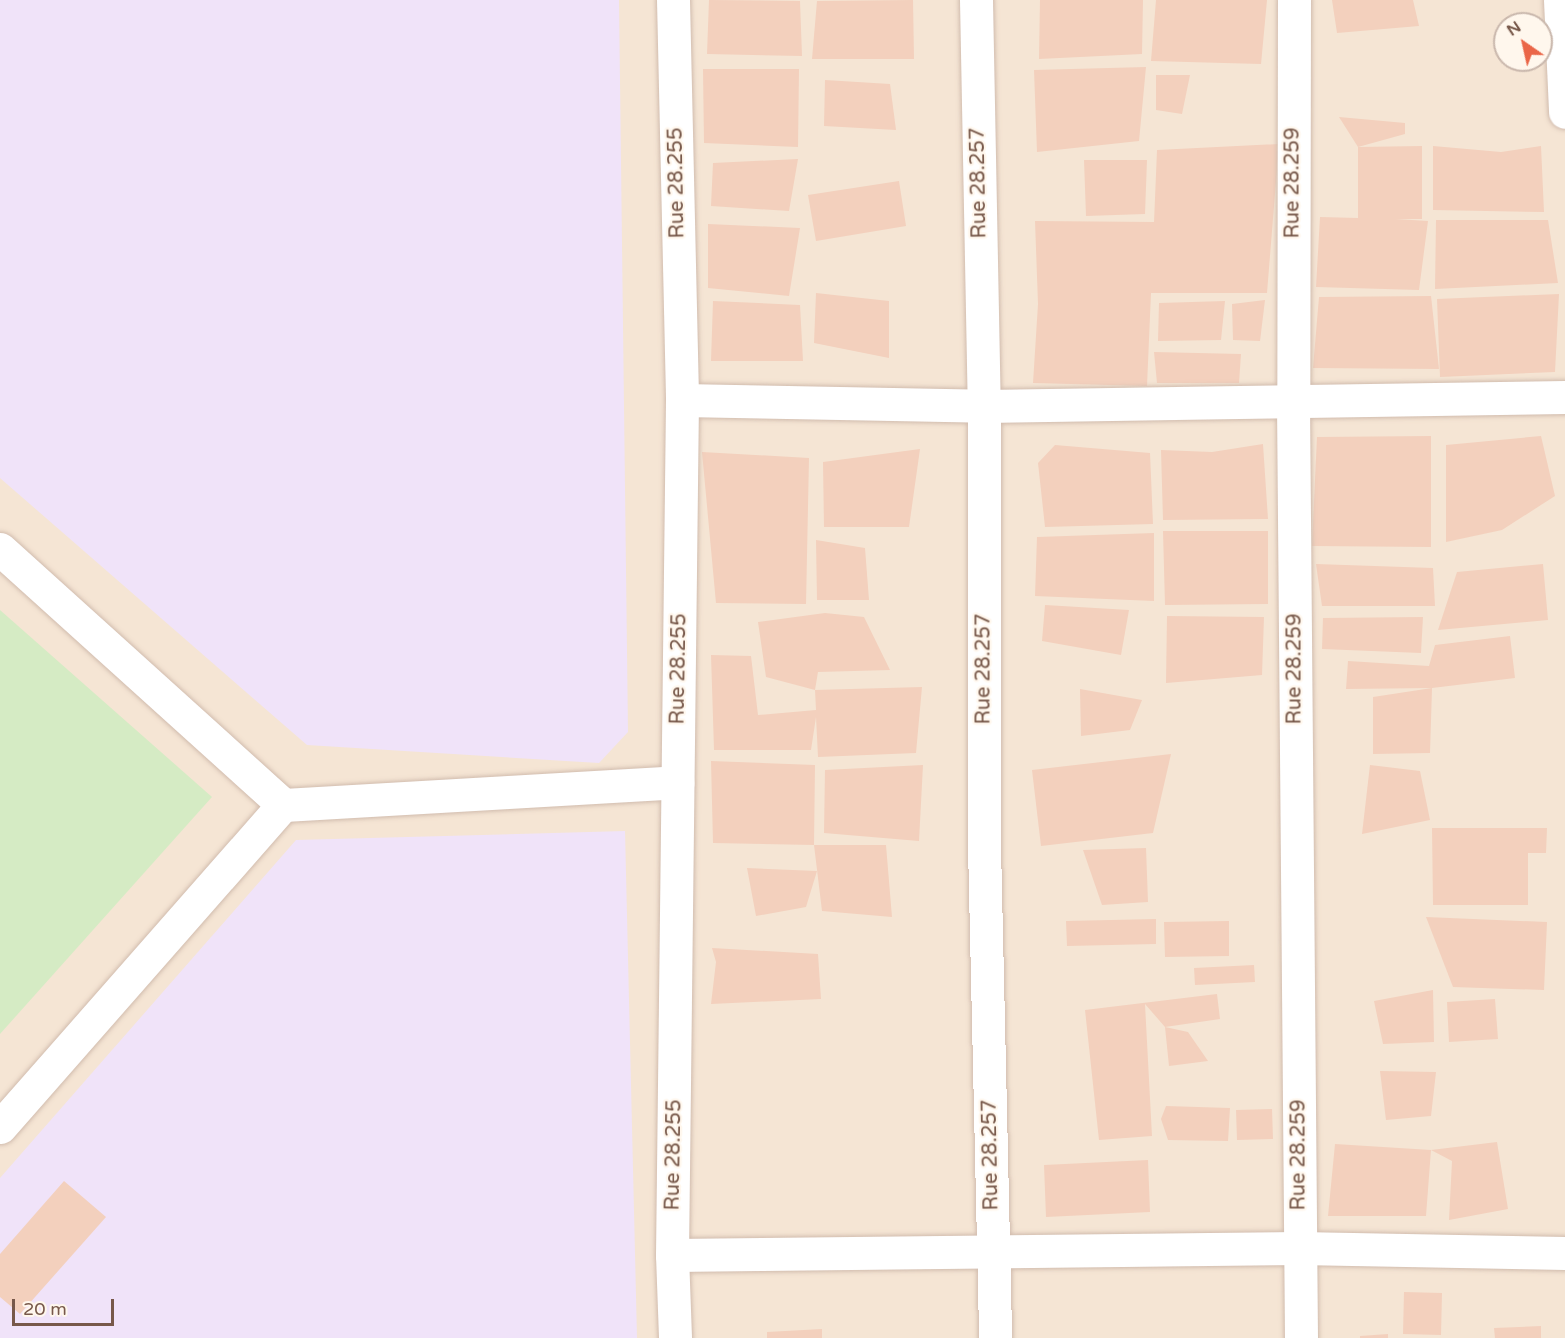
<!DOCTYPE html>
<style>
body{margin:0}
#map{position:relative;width:1565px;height:1338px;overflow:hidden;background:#fdf3e6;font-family:"Varela Round",sans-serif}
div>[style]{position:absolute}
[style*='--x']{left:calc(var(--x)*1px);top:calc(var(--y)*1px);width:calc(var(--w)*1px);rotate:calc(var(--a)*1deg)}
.residential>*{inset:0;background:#f5e5d4}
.education>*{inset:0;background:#f0e3f9}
.green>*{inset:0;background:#d5ebc4}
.building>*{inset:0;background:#f3d0bd}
.roads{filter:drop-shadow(0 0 2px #d1bcae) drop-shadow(0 0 2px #d1bcae)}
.minor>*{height:33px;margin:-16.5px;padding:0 16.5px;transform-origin:16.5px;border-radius:16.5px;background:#fff}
span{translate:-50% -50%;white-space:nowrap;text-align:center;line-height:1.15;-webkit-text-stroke:4.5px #fff7ed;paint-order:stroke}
.street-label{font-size:20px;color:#77584a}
.north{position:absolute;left:1493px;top:12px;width:60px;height:60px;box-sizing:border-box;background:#fff7ed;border:2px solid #c9b7ac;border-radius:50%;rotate:326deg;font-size:16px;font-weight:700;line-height:24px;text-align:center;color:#77584a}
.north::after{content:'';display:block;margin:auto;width:21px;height:27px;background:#ea6648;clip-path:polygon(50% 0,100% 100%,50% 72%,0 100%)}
.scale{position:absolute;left:12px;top:1299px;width:102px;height:27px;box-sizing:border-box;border:3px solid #77584a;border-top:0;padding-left:8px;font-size:18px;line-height:21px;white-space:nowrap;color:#77584a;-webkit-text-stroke:4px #fff7ed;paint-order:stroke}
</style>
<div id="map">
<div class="residential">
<i style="clip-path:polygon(evenodd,0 0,1565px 0,1565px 1338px,0 1338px,0 0,1505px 24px,1541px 24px,1541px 60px,1505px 60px,1505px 24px)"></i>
</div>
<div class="education">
<i style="clip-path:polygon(0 0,619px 0,628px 732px,599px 763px,307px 745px,0 478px)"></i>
<i style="clip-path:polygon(625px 831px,637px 1338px,0 1338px,0 1178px,296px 840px)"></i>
</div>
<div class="green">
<i style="clip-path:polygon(0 610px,212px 797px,0 1034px)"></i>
</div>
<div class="building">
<i style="clip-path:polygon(709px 0,800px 1px,802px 56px,707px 54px)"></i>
<i style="clip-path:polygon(913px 0,914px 59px,812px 59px,817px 1px)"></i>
<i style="clip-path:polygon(1040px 0,1143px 0,1142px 54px,1039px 59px)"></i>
<i style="clip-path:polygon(1156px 0,1267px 0,1261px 64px,1151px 61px)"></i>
<i style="clip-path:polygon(1332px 0,1413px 0,1419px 26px,1337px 33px)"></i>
<i style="clip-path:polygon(1146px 67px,1139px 141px,1037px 152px,1034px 70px)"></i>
<i style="clip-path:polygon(703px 69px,799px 69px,798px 147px,704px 143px)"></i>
<i style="clip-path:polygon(1156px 75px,1190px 75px,1182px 114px,1156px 110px)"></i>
<i style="clip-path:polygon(825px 80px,890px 84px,896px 130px,824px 126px)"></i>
<i style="clip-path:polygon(1339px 117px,1405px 123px,1405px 134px,1358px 147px)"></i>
<i style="clip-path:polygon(1279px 144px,1267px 293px,1151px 293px,1147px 386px,1033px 383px,1038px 304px,1035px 221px,1154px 222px,1157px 150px)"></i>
<i style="clip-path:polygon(1422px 146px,1422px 219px,1396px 219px,1428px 221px,1419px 290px,1316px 287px,1320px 217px,1358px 218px,1358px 147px)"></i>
<i style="clip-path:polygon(1433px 146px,1501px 152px,1541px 146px,1544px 212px,1433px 210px)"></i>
<i style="clip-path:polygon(798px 159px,789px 211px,711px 206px,713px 163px)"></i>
<i style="clip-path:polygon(1084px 160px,1147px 160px,1145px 214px,1086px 216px)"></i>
<i style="clip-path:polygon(899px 181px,906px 226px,816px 241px,808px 195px)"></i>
<i style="clip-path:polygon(1436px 220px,1548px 220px,1558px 283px,1435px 289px)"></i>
<i style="clip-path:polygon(708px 224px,800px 228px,789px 296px,708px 288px)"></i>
<i style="clip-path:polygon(816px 293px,889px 301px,889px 358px,814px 343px)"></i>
<i style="clip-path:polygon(1559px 294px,1555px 372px,1440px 377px,1437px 299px)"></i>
<i style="clip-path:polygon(1431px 296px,1439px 369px,1313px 368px,1319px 297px)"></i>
<i style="clip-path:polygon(1265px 300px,1260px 341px,1233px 340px,1232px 304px)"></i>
<i style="clip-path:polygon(713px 301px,800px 305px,803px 361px,711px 361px)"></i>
<i style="clip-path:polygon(1225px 301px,1221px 340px,1158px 341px,1159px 303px)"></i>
<i style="clip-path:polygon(1154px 352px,1241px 354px,1239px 383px,1157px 383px)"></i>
<i style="clip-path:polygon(1431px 436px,1431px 547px,1312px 546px,1317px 437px)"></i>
<i style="clip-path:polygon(1541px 436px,1555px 496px,1502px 530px,1446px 542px,1446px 445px)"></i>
<i style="clip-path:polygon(1263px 444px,1268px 519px,1163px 520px,1161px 450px,1212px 452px)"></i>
<i style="clip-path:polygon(1055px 445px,1150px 453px,1153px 524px,1045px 527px,1038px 463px)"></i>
<i style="clip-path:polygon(920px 449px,909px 527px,824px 527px,823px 462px)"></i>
<i style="clip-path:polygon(702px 452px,809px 458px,806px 604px,716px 603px)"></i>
<i style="clip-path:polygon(1163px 531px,1268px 531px,1268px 604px,1165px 605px)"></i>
<i style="clip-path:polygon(1154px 533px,1154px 601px,1035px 596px,1037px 537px)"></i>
<i style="clip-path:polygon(816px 540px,865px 548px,869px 600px,817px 600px)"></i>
<i style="clip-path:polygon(1316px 564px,1433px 568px,1435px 606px,1322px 606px)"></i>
<i style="clip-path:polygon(1543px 564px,1548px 620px,1438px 630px,1457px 572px)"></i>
<i style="clip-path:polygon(1045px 605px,1129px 610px,1121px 655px,1042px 641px)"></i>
<i style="clip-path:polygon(825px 613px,864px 617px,890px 670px,818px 672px,815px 690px,922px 687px,916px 753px,818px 757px,816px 717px,811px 750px,714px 750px,711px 655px,751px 656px,758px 715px,816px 710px,815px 690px,766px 677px,758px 622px)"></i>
<i style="clip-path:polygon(1167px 616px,1264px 617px,1262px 675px,1166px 683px)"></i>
<i style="clip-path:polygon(1423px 617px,1421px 653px,1322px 649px,1323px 618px)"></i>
<i style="clip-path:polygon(1510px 636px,1515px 678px,1432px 688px,1346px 689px,1348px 661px,1429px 666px,1435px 645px)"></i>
<i style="clip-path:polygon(1432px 688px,1430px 753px,1373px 754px,1373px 697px)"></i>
<i style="clip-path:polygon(1080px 689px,1142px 700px,1130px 730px,1081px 736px)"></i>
<i style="clip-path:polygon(1171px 754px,1153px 833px,1041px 846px,1032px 770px)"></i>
<i style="clip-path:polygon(711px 761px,815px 765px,814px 845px,886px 845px,892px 917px,822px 911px,814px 845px,713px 843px)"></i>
<i style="clip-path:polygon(923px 765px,919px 841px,824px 833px,825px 770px)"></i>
<i style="clip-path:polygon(1370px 765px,1420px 771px,1430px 820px,1362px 834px)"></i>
<i style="clip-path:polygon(1432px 828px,1547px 828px,1546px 853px,1528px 853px,1528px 905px,1433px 905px)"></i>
<i style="clip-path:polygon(1146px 848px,1148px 902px,1102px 905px,1083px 850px)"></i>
<i style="clip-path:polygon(747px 868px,817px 871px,806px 907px,756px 916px)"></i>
<i style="clip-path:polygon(1426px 917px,1547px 922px,1544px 990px,1453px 987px)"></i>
<i style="clip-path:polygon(1156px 919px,1156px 944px,1067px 946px,1066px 921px)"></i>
<i style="clip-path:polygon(1229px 921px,1229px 956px,1165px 957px,1164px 922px)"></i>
<i style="clip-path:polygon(712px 948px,818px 954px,821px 999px,711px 1004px,716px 962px)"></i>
<i style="clip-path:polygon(1254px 965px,1255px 982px,1195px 985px,1194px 968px)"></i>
<i style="clip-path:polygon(1433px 990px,1434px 1042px,1383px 1044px,1374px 1001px)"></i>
<i style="clip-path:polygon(1217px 994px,1220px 1019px,1165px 1027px,1145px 1004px,1152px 1136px,1099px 1140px,1085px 1010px)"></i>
<i style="clip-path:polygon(1495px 999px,1498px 1039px,1449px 1042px,1447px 1002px)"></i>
<i style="clip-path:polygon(1165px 1027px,1188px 1032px,1208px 1061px,1169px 1066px)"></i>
<i style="clip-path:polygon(1380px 1071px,1436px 1072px,1431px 1116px,1386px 1120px)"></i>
<i style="clip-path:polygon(1166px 1106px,1230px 1108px,1228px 1141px,1168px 1140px,1161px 1119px)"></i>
<i style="clip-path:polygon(1272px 1109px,1273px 1139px,1237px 1140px,1236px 1110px)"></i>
<i style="clip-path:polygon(1497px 1142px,1508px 1209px,1449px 1220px,1452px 1161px,1431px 1150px,1426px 1216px,1328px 1216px,1335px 1144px,1431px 1150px)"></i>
<i style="clip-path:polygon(1148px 1160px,1150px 1212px,1046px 1217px,1044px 1165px)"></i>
<i style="clip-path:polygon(64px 1181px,106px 1217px,20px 1314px,0 1297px,0 1254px)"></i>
<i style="clip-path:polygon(1404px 1292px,1442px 1293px,1441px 1335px,1403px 1334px)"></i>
<i style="clip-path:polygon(1541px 1326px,1541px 1338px,1495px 1338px,1494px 1328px)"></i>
<i style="clip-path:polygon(822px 1329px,822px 1338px,767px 1338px,767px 1332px)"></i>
<i style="clip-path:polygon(1388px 1334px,1388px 1338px,1360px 1338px,1360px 1336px)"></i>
</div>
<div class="roads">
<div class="minor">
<i style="--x:673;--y:0;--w:400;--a:88.7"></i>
<i style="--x:682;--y:400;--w:855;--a:90.67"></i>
<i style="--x:672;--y:1255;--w:83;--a:87.9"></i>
<i style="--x:976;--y:0;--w:406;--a:88.9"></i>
<i style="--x:984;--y:406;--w:440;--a:90"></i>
<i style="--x:984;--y:846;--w:492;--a:88.7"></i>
<i style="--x:1294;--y:0;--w:402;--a:90.1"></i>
<i style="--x:1293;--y:402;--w:936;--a:89.51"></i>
<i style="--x:1560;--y:0;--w:112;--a:87.4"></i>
<i style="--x:682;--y:400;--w:302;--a:1.1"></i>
<i style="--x:984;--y:406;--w:581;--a:-0.89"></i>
<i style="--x:0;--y:549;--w:382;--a:42.1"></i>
<i style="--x:0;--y:1127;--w:429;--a:-48.7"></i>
<i style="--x:283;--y:805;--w:395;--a:-3.3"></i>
<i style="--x:672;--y:1255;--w:627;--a:-0.64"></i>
<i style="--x:1299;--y:1248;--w:266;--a:1.1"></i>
</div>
</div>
<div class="street-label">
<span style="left:677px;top:183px;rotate:-91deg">Rue 28.255</span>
<span style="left:979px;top:183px;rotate:-91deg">Rue 28.257</span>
<span style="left:1293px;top:183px;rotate:-90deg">Rue 28.259</span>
<span style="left:679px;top:669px;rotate:-89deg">Rue 28.255</span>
<span style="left:984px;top:669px;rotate:-90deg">Rue 28.257</span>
<span style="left:1295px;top:669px;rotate:-90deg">Rue 28.259</span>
<span style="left:674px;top:1155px;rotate:-89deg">Rue 28.255</span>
<span style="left:991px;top:1155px;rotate:-91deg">Rue 28.257</span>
<span style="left:1299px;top:1155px;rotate:-90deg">Rue 28.259</span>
</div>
<div class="north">N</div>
<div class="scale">20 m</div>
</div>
